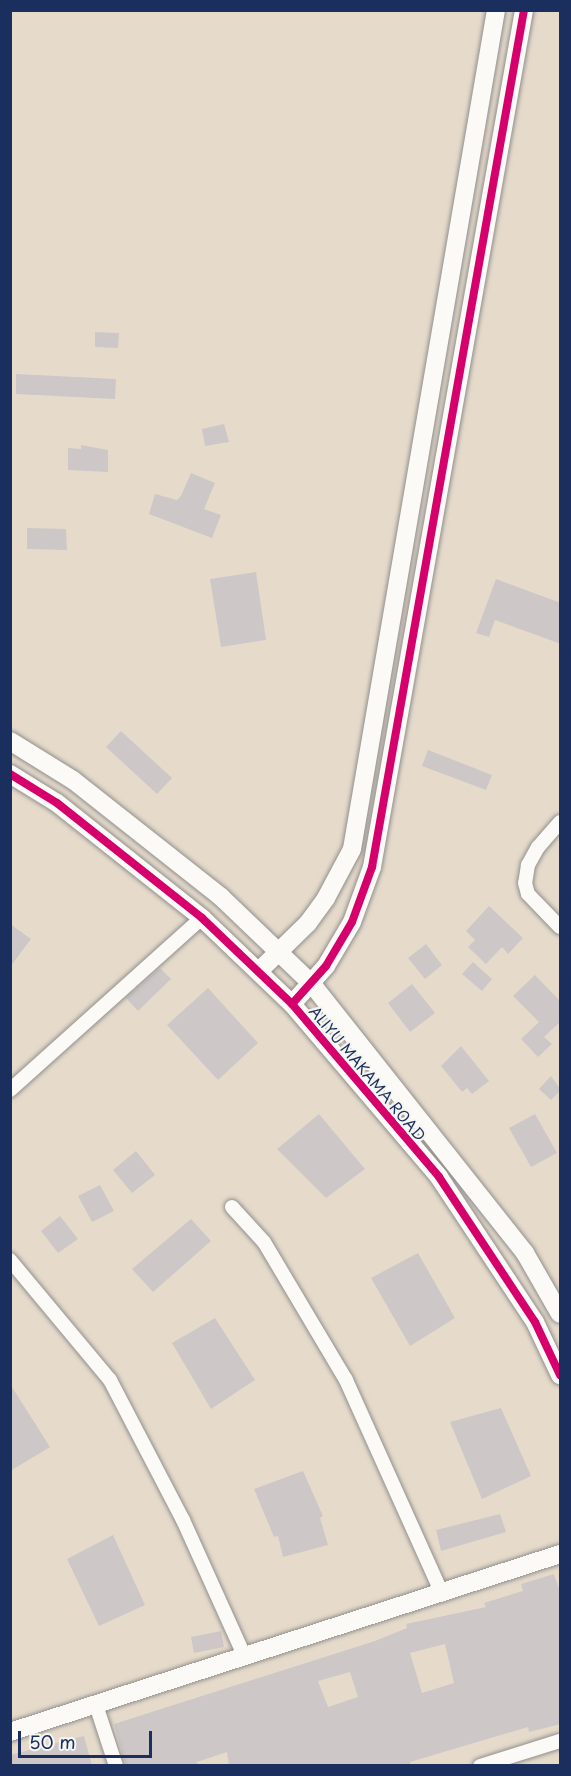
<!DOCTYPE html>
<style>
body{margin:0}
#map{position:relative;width:571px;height:1776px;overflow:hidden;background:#e6dbcb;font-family:"Playpen Sans",sans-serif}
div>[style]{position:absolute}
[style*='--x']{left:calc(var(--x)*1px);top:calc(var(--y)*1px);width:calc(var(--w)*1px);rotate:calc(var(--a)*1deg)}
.building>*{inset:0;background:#cdc7c8}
.roads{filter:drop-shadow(0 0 2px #918f8e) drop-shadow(0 0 2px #918f8e)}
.minor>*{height:14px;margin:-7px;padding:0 7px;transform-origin:7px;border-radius:7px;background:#fbfaf7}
.tertiary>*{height:18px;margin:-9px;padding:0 9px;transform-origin:9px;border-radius:9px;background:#fbfaf7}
.cycleway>*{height:8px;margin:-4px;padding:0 4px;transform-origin:4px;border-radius:4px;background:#d6006c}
span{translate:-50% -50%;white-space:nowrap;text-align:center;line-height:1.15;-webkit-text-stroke:4.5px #f6f6f2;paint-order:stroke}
.street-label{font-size:15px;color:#1b2f5e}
.frame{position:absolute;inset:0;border:12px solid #1b2f5e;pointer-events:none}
.scale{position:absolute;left:18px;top:1731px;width:134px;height:27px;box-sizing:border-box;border:3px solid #1b2f5e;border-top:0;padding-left:8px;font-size:18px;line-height:21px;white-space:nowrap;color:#1b2f5e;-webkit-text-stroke:4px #f6f6f2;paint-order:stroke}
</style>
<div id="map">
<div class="building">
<i style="clip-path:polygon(95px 332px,119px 333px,118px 348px,95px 347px)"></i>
<i style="clip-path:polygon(16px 374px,116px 379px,115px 399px,16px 394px)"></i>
<i style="clip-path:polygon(224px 424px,229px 442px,205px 446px,202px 429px)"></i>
<i style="clip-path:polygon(81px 445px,108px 450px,108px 472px,68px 470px,68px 448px,81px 449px)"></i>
<i style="clip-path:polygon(191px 473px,215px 483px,204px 509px,221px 515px,212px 538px,149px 514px,155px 494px,177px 500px,181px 496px)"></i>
<i style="clip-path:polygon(27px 528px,66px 529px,67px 550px,27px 549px)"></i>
<i style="clip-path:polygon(256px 572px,266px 640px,221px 647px,210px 579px)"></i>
<i style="clip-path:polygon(496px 579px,561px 603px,561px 644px,495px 620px,489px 637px,476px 633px)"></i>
<i style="clip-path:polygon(121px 731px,172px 778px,157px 794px,106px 747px)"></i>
<i style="clip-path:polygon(428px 750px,492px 775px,486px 790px,422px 766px)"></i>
<i style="clip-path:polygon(489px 906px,523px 938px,508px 954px,502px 947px,486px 964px,468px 947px,475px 940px,466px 931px)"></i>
<i style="clip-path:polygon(10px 924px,31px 939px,10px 967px)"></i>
<i style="clip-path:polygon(426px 944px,442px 965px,425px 979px,408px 958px)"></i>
<i style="clip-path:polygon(473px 962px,492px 979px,482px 991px,462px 974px)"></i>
<i style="clip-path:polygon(160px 968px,171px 979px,138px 1011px,126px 998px)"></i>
<i style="clip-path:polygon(535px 975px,561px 1002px,561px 1021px,544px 1037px,552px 1044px,538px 1057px,521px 1039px,539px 1022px,513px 996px)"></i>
<i style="clip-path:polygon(412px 984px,435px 1013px,410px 1032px,388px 1003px)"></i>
<i style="clip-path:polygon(208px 988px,258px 1043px,218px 1080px,167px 1025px)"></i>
<i style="clip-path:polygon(461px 1046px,489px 1081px,472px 1094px,467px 1088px,462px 1092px,441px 1066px)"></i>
<i style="clip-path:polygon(551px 1076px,561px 1090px,551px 1100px,539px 1089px)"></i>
<i style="clip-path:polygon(319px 1114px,365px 1169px,326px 1198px,277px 1149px)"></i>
<i style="clip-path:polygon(535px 1114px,557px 1153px,531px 1167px,509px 1128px)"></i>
<i style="clip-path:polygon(136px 1151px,155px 1175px,132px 1193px,113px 1170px)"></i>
<i style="clip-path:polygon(100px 1185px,114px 1211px,92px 1222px,78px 1196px)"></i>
<i style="clip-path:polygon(60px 1216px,78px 1239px,58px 1253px,41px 1231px)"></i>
<i style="clip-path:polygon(191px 1219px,211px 1241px,153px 1292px,132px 1269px)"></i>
<i style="clip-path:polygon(418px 1253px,455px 1318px,410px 1346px,371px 1278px)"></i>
<i style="clip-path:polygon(215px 1318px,255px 1380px,211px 1409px,172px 1343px)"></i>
<i style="clip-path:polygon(10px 1384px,50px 1447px,10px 1471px)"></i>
<i style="clip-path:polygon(501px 1408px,531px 1476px,482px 1499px,450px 1422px)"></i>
<i style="clip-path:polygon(303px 1471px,323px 1516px,320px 1518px,328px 1545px,283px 1557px,278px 1536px,274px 1537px,254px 1489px)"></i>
<i style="clip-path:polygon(500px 1514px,506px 1532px,441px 1551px,436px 1530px)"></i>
<i style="clip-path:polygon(113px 1535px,145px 1605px,99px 1626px,67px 1559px)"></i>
<i style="clip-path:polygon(evenodd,554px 1574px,561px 1595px,561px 1724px,529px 1732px,528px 1727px,410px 1762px,411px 1766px,229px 1766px,227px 1752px,197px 1762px,198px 1766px,126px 1766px,114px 1724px,375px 1641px,407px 1628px,406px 1624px,486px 1607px,484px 1603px,523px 1591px,521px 1584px,554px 1574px,445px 1644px,454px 1683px,422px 1693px,410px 1653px,445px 1644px,554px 1574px,350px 1672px,358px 1697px,328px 1707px,318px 1681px,350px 1672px)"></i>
<i style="clip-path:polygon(221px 1631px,224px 1647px,194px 1653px,191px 1637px)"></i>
<i style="clip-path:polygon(84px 1736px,92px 1766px,10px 1766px,10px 1755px)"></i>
</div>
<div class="roads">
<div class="minor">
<i style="--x:560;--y:822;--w:33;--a:131"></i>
<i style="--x:538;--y:847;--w:21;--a:119"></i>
<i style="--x:528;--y:865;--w:18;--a:99"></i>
<i style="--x:525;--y:883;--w:11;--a:75"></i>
<i style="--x:528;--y:894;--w:46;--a:45.9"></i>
<i style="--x:10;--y:1090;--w:258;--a:-41.9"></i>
<i style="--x:232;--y:1207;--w:47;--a:47.6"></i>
<i style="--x:264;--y:1242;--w:161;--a:59.3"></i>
<i style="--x:346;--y:1380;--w:235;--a:65.8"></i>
<i style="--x:10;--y:1260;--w:156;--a:50.2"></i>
<i style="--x:110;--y:1380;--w:158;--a:62.5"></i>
<i style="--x:183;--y:1520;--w:150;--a:65.7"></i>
<i style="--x:96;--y:1705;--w:64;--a:71.8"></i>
<i style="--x:480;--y:1766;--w:84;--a:-17.4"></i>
</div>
<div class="tertiary">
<i style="--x:10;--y:741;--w:74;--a:31.8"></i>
<i style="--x:73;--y:780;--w:189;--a:38.3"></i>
<i style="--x:221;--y:897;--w:124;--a:43.7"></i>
<i style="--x:311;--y:983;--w:345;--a:51.6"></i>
<i style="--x:525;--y:1253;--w:70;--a:60.2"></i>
<i style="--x:10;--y:774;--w:55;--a:31.7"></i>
<i style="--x:57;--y:803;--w:185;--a:38.4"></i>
<i style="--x:202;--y:918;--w:124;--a:43.7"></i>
<i style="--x:292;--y:1004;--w:227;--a:49.6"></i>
<i style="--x:439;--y:1177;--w:174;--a:56.5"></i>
<i style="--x:535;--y:1322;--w:59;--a:64.7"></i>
<i style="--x:259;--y:971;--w:69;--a:-44.4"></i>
<i style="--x:308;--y:923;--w:31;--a:-54"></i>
<i style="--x:326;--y:898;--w:55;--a:-62"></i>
<i style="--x:352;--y:849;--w:851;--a:-80.26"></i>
<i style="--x:292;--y:1004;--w:51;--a:-48.2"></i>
<i style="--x:326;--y:966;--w:51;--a:-59.4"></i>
<i style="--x:352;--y:922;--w:59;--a:-70"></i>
<i style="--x:372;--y:867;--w:870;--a:-79.94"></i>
<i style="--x:10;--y:1732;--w:578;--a:-17.93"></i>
</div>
</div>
<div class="cycleway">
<i style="--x:10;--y:774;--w:55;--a:31.7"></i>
<i style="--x:57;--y:803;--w:185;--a:38.4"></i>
<i style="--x:202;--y:918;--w:124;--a:43.7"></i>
<i style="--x:292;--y:1004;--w:227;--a:49.6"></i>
<i style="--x:439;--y:1177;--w:174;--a:56.5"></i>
<i style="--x:535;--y:1322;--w:59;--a:64.7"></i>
<i style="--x:292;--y:1004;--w:51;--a:-48.2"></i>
<i style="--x:326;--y:966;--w:51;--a:-59.4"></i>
<i style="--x:352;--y:922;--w:59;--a:-70"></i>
<i style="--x:372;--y:867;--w:870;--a:-79.94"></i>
</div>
<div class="street-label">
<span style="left:368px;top:1073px;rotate:50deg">ALIYU MAKAMA ROAD</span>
</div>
<div class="frame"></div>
<div class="scale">50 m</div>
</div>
